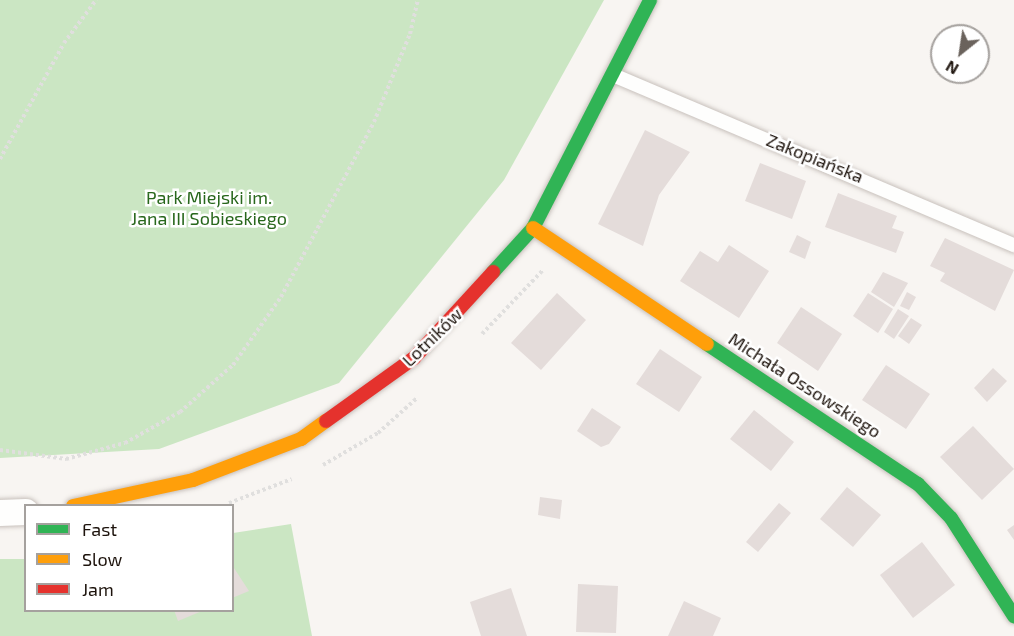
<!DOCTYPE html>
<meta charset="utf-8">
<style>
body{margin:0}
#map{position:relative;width:1014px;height:636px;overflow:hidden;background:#f8f5f2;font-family:"Exo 2",sans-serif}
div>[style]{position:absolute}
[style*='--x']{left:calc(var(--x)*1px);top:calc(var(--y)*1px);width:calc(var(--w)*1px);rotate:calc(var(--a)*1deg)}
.green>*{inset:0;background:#cbe6c3}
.building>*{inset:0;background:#e4dcda}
.path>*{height:4px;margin-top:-2px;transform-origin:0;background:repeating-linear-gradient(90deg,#e0dfde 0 3px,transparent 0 6px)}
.roads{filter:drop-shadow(0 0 2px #c8c1bc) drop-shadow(0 0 2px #c8c1bc)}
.lane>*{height:14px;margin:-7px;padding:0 7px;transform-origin:7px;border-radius:7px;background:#fefefd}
.street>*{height:26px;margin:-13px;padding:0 13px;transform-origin:13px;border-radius:13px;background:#fefefd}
.fast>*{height:14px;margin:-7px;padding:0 7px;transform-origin:7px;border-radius:7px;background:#30b455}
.slow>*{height:14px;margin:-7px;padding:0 7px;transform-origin:7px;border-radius:7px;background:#ff9f0a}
.jam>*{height:14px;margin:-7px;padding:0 7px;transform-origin:7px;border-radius:7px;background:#e5322d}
span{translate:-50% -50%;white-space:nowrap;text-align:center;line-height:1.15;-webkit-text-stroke:5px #fff;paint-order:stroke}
.street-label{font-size:18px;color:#1d130c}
.park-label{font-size:18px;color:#28671c}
.legend{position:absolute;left:24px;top:504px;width:210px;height:108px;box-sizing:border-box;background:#fff;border:2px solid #a5a19e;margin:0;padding:8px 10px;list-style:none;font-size:18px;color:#1d130c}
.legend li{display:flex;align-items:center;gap:12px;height:30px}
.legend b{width:30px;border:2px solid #a5a19e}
.north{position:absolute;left:930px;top:24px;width:60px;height:60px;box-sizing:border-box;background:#fff;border:2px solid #a5a19e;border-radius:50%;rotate:210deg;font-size:16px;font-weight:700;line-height:24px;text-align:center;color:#1d130c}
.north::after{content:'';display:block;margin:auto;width:21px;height:27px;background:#6a625c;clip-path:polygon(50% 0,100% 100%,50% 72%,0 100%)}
</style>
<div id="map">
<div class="green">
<i style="clip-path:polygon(0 0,604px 0,504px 180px,339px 383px,159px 449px,0 458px)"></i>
<i style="clip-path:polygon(291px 524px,312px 636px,0 636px,0 559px,25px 559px,26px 610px,232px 610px,233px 533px)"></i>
</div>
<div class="building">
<i style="clip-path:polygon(645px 130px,690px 152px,659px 195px,643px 246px,598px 224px)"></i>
<i style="clip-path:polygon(760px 163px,806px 181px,792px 219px,745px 201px)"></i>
<i style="clip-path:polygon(838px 193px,897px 216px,892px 228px,904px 232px,896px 253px,825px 227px)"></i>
<i style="clip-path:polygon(797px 235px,811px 242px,805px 259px,789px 252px)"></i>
<i style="clip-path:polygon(945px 238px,1014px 270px,995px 311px,940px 281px,945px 273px,930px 266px)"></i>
<i style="clip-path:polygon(729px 245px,769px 271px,739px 318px,680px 281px,700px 251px,718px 262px)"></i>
<i style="clip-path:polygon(883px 272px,908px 283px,894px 307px,871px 292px)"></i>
<i style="clip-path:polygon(907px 292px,916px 297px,909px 310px,900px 306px)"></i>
<i style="clip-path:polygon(557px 293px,586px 320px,541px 370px,511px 343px)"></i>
<i style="clip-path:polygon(868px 293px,893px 309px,878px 333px,853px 316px)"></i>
<i style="clip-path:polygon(801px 307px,842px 334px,818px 371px,777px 343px)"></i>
<i style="clip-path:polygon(898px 309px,909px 316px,894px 339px,884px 332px)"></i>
<i style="clip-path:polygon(911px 318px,922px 325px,909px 344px,898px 336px)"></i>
<i style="clip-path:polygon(660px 349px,702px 377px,679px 412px,636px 384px)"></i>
<i style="clip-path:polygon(886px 365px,930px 394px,906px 429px,862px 400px)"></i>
<i style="clip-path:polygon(993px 368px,1007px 381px,987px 402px,974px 388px)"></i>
<i style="clip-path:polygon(592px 408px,621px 427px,609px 444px,601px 447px,577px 431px)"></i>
<i style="clip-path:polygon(754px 410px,794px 442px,771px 471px,730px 439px)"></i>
<i style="clip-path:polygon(973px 426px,1014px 469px,982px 500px,940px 457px)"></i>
<i style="clip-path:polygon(847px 487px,881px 515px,853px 547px,820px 519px)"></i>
<i style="clip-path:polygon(540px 497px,562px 500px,560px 519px,538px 515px)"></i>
<i style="clip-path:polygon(779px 503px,791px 513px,758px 552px,746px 542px)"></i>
<i style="clip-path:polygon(1014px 525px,1014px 540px,1007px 530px)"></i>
<i style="clip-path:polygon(922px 542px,955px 585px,913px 618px,880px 575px)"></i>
<i style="clip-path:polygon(232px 565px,249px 591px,232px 598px)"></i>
<i style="clip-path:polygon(578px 584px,618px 586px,616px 633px,576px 632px)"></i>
<i style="clip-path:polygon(511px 588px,527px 636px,481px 636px,470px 602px)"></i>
<i style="clip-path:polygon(684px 601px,721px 618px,713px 636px,668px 636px)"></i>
<i style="clip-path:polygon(174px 610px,202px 610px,202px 611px,178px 621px)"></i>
</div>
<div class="path">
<i style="--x:0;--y:159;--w:132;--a:-61.1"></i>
<i style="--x:64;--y:43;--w:54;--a:-53.3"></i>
<i style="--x:482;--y:334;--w:88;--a:-46.4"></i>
<i style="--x:0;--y:450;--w:67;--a:7.8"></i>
<i style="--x:66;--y:459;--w:61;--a:-15.2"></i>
<i style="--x:125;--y:443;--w:63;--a:-29.4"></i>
<i style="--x:180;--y:412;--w:71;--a:-41.6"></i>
<i style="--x:233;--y:365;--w:83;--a:-54.8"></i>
<i style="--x:281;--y:297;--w:198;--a:-62"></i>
<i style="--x:374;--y:122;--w:95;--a:-67.8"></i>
<i style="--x:410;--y:34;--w:35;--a:-77"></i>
<i style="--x:323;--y:465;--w:64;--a:-30.2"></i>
<i style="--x:378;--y:433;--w:52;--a:-41.9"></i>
<i style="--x:229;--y:503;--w:67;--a:-20.9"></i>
</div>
<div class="roads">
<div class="lane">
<i style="--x:613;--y:75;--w:436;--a:23"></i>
</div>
<div class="street">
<i style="--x:0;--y:513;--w:26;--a:-2"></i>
</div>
<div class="fast">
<i style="--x:493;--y:272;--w:59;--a:-47.7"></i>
<i style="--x:533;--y:228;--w:256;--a:-62.8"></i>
<i style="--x:707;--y:344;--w:253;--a:33.6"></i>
<i style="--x:918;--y:484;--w:47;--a:45.9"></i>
<i style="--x:951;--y:518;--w:117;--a:57.3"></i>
</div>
<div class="slow">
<i style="--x:533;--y:228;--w:209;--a:33.7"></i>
<i style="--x:73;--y:506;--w:123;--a:-12.2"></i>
<i style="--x:193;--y:480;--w:116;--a:-20.8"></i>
<i style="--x:301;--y:439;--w:31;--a:-36"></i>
</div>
<div class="jam">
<i style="--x:326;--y:421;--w:108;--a:-35.6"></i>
<i style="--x:414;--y:358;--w:117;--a:-47.4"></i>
</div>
</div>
<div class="street-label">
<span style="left:815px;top:158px;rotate:22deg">Zakopiańska</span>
<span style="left:432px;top:337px;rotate:-44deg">Lotników</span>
<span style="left:805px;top:385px;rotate:33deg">Michała Ossowskiego</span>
</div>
<div class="park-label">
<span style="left:209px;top:208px">Park Miejski im.<br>Jana III Sobieskiego</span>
</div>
<ul class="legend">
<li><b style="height:8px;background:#30b455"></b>Fast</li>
<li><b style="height:8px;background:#ff9f0a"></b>Slow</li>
<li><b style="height:8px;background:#e5322d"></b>Jam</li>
</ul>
<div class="north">N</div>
</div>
